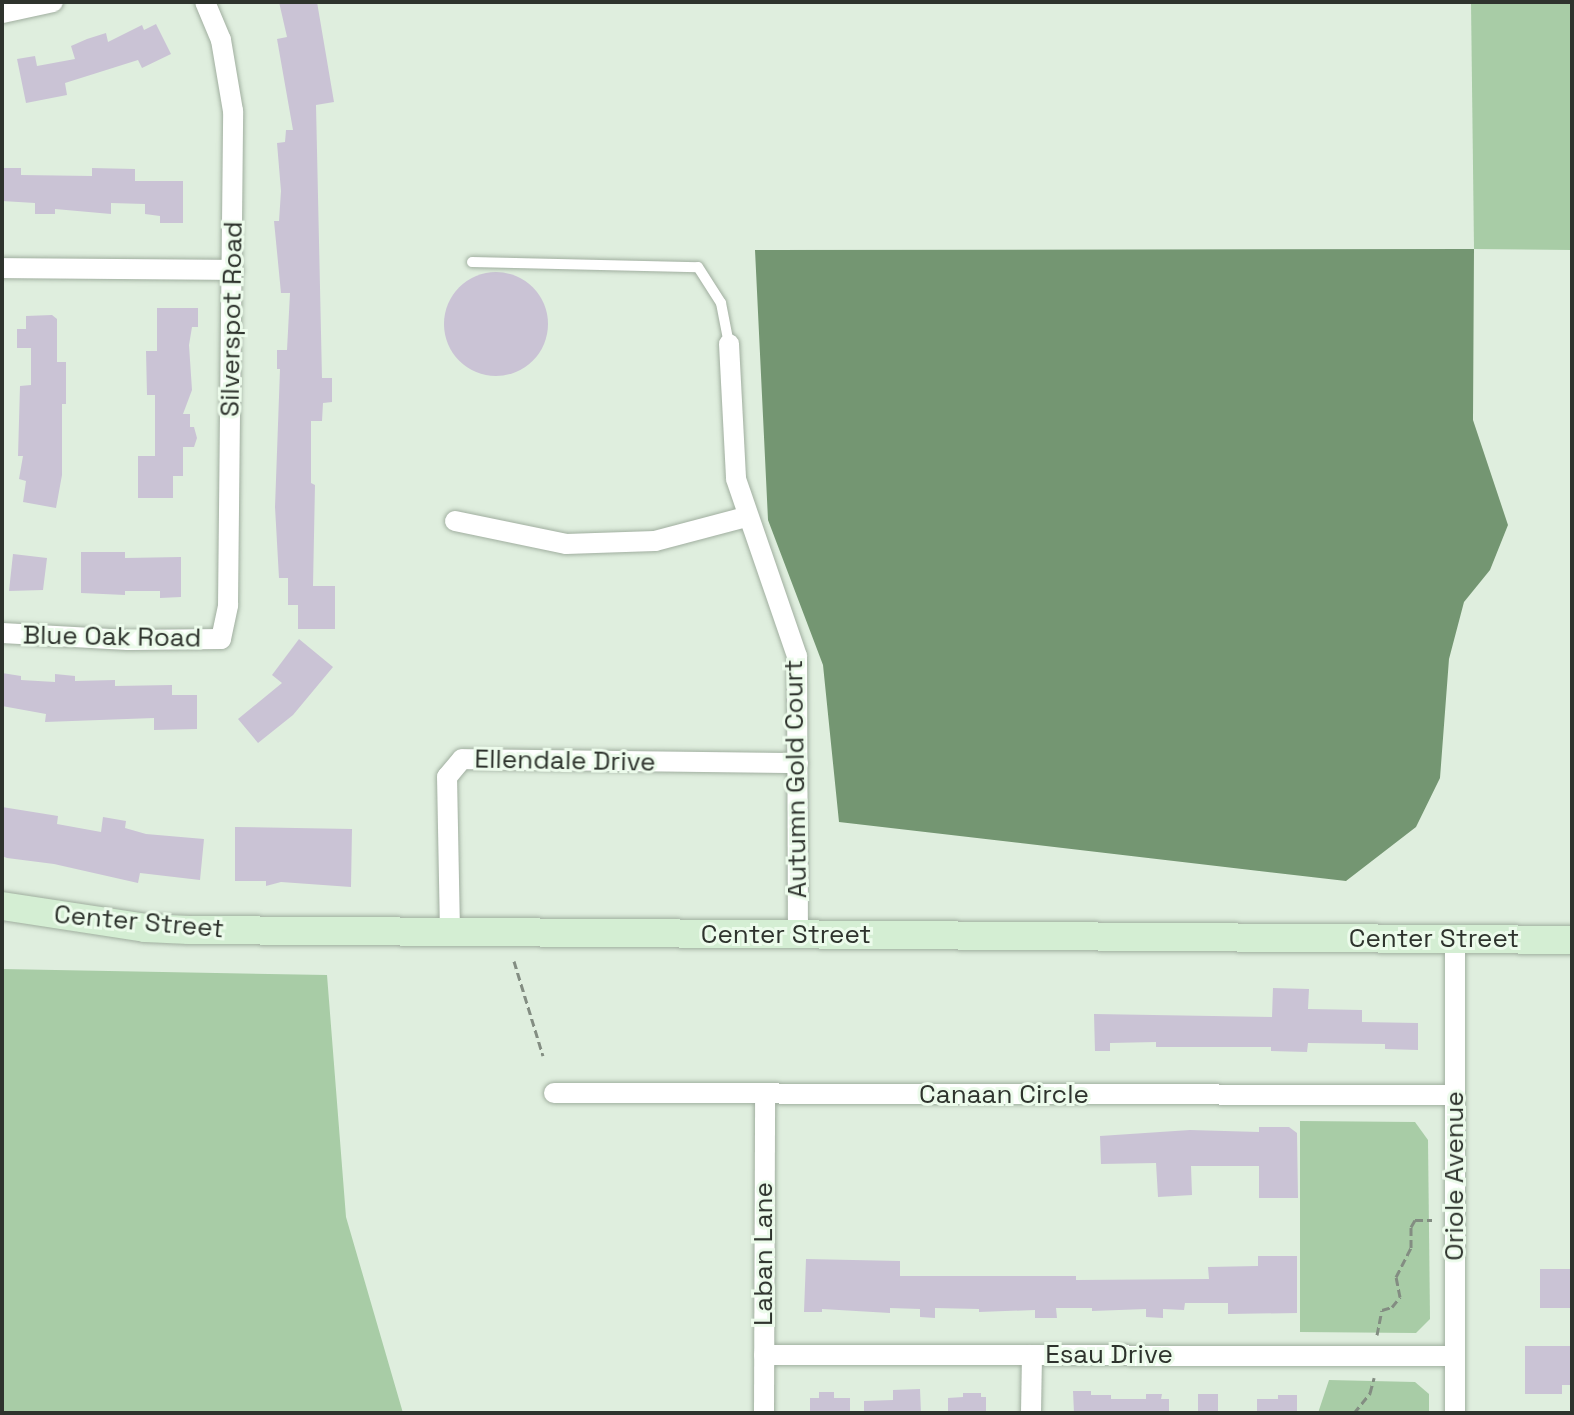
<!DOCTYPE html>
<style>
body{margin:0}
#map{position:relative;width:1574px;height:1415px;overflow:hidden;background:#dfeede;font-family:"Space Grotesk",sans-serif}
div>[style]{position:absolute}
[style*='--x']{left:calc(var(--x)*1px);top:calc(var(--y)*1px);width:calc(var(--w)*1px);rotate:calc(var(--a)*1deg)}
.green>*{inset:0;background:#a8cca6}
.water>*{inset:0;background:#749672}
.building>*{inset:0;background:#cac3d5}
.round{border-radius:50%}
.path>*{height:3px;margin-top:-1.5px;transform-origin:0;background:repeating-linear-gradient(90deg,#838d82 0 8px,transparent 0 12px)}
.roads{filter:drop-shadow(0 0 2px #a0ae9f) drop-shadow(0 0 2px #a0ae9f)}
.lane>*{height:10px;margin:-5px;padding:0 5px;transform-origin:5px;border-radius:5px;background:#fff}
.street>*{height:20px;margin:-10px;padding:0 10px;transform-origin:10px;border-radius:10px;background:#fff}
.secondary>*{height:28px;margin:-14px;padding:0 14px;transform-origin:14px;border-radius:14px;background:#d4eed3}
span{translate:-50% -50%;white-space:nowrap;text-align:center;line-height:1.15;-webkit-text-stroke:6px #ecfbeb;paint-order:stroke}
.street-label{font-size:26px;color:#2e332d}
.frame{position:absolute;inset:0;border:4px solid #2e332d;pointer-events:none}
</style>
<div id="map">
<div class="green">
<i style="clip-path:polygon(1471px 2px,1572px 2px,1572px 250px,1474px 249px)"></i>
<i style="clip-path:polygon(2px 969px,327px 975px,346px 1217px,403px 1413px,2px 1413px)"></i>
<i style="clip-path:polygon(1300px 1121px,1415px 1122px,1428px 1140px,1430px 1319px,1416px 1333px,1300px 1332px)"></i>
<i style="clip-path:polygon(1329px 1380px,1415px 1382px,1429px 1394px,1429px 1413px,1318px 1413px)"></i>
</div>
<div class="water">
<i style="clip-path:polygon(1474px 249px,1473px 420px,1508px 525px,1490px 570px,1464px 602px,1449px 659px,1440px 778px,1416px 827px,1346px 881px,839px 822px,823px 665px,768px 520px,755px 250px)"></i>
</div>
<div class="building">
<i style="clip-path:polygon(279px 2px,317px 2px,334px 102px,316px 105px,322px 378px,332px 378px,332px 402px,323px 403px,322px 421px,311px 421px,311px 483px,315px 485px,313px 586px,335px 586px,335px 629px,298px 629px,298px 605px,288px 605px,288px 578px,279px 578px,275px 507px,280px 369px,277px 369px,277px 350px,287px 350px,290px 293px,281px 293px,274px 221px,279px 221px,281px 191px,277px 143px,285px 142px,286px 130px,293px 130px,277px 39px,287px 37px)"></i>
<i style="clip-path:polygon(156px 24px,171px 54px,142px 68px,138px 60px,65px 83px,67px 95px,26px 103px,17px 59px,35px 56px,37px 66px,75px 59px,71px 46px,87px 39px,106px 33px,108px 42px,142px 25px,144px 30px)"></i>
<i style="clip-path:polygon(2px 168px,21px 168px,21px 175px,92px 176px,92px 168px,135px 169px,135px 181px,183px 181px,183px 223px,160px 223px,160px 216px,145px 214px,145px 204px,111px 203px,111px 214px,55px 209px,55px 214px,35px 214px,35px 203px,2px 201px)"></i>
<i class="round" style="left:444px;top:272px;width:104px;height:104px"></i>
<i style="clip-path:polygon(157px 308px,198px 308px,198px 327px,192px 327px,189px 345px,192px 390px,183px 414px,190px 414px,190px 427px,194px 427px,197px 438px,194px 447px,183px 447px,183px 476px,173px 476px,173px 498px,138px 498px,138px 456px,155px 456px,155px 395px,147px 395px,146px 351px,157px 351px)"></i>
<i style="clip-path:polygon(52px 315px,57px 319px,57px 362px,66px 362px,66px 404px,62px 404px,62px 475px,56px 508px,23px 502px,26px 481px,19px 479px,23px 456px,18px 456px,20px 386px,31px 385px,31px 348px,17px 348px,17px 329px,26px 329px,26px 316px)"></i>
<i style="clip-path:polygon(81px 552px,125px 552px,125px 558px,181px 557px,181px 597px,160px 598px,160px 591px,125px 591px,125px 595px,81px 593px)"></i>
<i style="clip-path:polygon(13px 554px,47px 558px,43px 590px,9px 591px)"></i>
<i style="clip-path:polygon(299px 639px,333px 667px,293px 715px,258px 743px,238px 719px,282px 683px,272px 675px)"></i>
<i style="clip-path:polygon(2px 673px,21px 676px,21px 680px,55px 682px,55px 674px,75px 676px,75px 681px,115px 680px,115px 686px,172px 685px,172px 695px,197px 695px,197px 729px,154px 730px,154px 718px,45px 722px,46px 714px,2px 706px)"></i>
<i style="clip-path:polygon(2px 807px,58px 816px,57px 824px,101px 832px,103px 817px,126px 821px,125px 828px,146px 834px,204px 839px,200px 880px,140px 873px,138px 883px,54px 864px,7px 858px,2px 856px)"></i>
<i style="clip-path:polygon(235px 827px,352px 829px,351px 887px,281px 882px,266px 886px,266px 881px,235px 881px)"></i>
<i style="clip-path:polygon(1273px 988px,1309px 989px,1308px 1009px,1362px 1010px,1362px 1022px,1418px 1023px,1418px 1050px,1385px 1049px,1385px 1044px,1308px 1043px,1307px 1052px,1271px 1051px,1271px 1047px,1156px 1047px,1156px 1042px,1110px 1043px,1110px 1051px,1095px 1051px,1094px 1014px,1272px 1017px)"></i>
<i style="clip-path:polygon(1259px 1127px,1289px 1127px,1297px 1133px,1298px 1198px,1259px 1198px,1259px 1166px,1191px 1166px,1192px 1195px,1158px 1197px,1156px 1163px,1101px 1164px,1100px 1136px,1190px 1130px,1259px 1132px)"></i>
<i style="clip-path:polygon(1258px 1256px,1297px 1256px,1297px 1313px,1228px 1314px,1228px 1303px,1185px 1303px,1184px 1310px,1163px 1309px,1163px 1318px,1146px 1317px,1146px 1309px,1092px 1311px,1092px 1308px,1056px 1308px,1057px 1318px,1035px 1318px,1035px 1310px,979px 1312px,979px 1309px,935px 1308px,935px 1318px,920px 1317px,920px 1309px,890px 1308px,890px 1313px,822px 1309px,822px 1312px,804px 1312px,806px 1259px,900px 1261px,900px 1276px,1076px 1276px,1076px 1280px,1209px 1279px,1208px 1267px,1258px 1266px)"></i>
<i style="clip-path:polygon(1540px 1269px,1572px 1269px,1572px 1308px,1540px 1308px)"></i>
<i style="clip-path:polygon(1525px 1346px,1572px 1346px,1572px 1385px,1562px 1385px,1562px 1394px,1525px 1394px)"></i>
<i style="clip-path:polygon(920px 1389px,921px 1413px,864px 1413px,864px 1401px,893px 1400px,893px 1390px)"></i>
<i style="clip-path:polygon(1073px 1391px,1091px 1391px,1091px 1395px,1111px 1395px,1111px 1399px,1146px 1399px,1146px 1394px,1162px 1394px,1161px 1399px,1169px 1399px,1169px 1413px,1074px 1413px)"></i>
<i style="clip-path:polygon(819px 1392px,834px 1392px,834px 1398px,850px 1398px,850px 1413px,810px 1413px,810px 1398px,819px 1398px)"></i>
<i style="clip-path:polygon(963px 1393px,981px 1393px,981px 1397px,986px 1397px,986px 1413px,948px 1413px,948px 1398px,963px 1397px)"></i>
<i style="clip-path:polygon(1198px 1394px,1218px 1394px,1218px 1413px,1198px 1413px)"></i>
<i style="clip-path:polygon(1278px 1395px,1297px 1395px,1297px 1413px,1257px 1413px,1257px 1399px,1278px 1399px)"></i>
</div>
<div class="path">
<i style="--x:514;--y:961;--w:99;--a:73"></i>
<i style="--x:1377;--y:1335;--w:25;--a:-79"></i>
<i style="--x:1382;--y:1310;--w:10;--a:-17"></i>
<i style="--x:1392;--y:1307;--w:13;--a:-51"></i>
<i style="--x:1400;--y:1297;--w:20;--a:-101"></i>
<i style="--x:1396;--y:1277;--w:33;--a:-63"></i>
<i style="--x:1411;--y:1248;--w:21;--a:-90"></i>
<i style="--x:1411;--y:1227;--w:8;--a:-60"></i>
<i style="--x:1415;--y:1220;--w:17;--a:0"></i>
<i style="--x:1354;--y:1413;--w:26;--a:-51"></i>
<i style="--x:1370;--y:1393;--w:16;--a:-75"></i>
</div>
<div class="roads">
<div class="lane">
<i style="--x:472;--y:262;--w:226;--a:1.3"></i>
<i style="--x:698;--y:267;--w:43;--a:57.4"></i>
<i style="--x:721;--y:303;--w:42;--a:79"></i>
</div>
<div class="street">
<i style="--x:2;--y:13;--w:52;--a:-12.2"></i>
<i style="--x:2;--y:268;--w:231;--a:0.5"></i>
<i style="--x:729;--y:344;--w:135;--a:87"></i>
<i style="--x:736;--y:479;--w:187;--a:71"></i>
<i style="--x:797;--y:656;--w:279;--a:89.8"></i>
<i style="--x:455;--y:521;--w:113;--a:11.7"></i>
<i style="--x:566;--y:544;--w:89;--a:-1.9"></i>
<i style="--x:655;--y:541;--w:94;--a:-14.8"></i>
<i style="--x:2;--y:633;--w:126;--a:3.2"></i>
<i style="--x:128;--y:640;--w:93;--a:-0.6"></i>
<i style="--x:221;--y:639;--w:35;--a:-78"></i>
<i style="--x:228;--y:605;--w:494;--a:-89.4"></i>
<i style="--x:233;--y:111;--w:72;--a:-99.6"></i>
<i style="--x:221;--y:40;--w:41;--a:-112.8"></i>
<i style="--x:450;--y:932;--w:155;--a:-91.1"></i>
<i style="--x:447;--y:777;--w:23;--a:-50"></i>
<i style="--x:462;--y:759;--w:336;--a:0.7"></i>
<i style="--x:554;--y:1093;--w:901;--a:0.13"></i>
<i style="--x:764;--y:1355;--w:691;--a:0.08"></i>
<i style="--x:764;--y:1413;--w:318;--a:-89.8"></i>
<i style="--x:1031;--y:1413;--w:58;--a:-89"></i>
<i style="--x:1455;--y:1413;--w:474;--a:-90"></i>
</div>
<div class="secondary">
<i style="--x:2;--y:906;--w:145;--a:8.7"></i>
<i style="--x:145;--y:928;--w:44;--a:2.6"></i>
<i style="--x:189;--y:930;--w:1383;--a:0.41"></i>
</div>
</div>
<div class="street-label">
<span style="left:232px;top:319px;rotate:-89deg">Silverspot Road</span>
<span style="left:112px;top:637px;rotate:1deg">Blue Oak Road</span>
<span style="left:565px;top:761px;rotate:1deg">Ellendale Drive</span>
<span style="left:796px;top:779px;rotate:-91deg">Autumn Gold Court</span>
<span style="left:139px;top:922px;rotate:5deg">Center Street</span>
<span style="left:786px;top:935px">Center Street</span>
<span style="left:1434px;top:939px">Center Street</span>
<span style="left:1004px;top:1095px">Canaan Circle</span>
<span style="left:1455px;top:1176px;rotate:-90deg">Oriole Avenue</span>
<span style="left:764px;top:1254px;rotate:-90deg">Laban Lane</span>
<span style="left:1109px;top:1355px">Esau Drive</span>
</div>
<div class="frame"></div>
</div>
